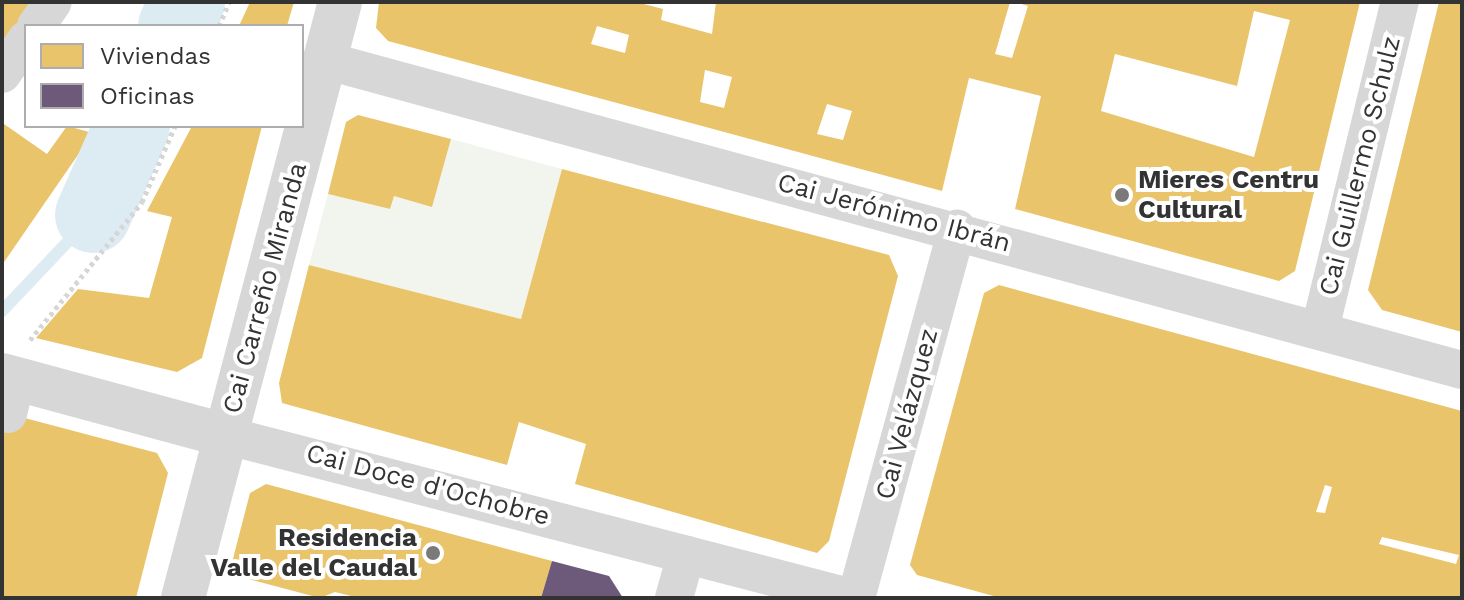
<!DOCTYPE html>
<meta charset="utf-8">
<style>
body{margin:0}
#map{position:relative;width:1464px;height:600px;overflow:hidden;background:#fff;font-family:"Work Sans",sans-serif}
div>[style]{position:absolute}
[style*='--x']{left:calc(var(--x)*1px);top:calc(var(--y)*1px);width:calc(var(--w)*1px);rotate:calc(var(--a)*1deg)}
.green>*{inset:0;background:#f1f5ed}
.homes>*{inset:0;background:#e9c46a}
.offices>*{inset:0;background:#6d597a}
.stream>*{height:12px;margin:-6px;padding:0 6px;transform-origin:6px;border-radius:6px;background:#ddebf3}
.river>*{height:76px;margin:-38px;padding:0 38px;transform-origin:38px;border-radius:38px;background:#ddebf3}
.path>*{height:5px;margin-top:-2.5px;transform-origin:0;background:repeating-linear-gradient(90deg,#d6d6d6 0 4px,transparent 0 8px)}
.pedestrian>*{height:38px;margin:-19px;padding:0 19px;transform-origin:19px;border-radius:19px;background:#d7d7d7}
.minor>*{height:44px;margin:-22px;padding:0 22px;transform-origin:22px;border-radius:22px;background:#d7d7d7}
.dots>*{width:22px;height:22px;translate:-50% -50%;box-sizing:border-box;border:4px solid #fff;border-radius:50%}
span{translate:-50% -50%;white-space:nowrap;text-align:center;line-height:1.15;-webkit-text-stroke:8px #fff;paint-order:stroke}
.street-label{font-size:26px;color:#333}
.poi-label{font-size:26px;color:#333;font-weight:700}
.left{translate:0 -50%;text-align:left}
.right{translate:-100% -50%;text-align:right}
.frame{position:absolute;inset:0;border:4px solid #333;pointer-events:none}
.legend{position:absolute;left:24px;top:24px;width:280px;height:104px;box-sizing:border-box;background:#fff;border:2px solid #adadad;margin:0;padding:10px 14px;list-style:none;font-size:24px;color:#333}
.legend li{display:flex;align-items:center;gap:16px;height:40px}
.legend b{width:40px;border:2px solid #adadad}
</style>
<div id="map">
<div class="green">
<i style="clip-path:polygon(451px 139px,562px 169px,521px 319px,309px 265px,328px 194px,389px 209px,394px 196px,432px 206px)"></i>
</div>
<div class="homes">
<i style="clip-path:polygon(2px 2px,36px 2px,2px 54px)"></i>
<i style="clip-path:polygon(250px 2px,294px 2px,287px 26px,239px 26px)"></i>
<i style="clip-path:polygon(evenodd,379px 2px,636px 2px,663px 9px,661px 20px,712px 34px,716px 2px,1010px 2px,995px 54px,1012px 58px,1028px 6px,1015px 2px,1360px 2px,1295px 271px,1279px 281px,1015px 209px,1041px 96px,969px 78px,942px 191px,388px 41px,376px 28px,379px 2px,1254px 11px,1290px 20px,1254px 157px,1101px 111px,1115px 54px,1237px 86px,1254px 11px,379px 2px,597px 26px,629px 35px,625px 53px,591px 44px,597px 26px,379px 2px,705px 70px,732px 77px,724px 108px,700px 102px,705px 70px,379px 2px,827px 104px,852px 111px,843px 140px,817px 134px,827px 104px)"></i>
<i style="clip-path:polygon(1439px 2px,1462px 2px,1462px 332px,1382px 310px,1368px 290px)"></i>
<i style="clip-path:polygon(358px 115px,451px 139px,432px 207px,394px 196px,390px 209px,328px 194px,346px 122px)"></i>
<i style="clip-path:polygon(4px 124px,47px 154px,67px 126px,93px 133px,2px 265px)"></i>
<i style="clip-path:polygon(192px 126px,262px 126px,202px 358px,177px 372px,36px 338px,78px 289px,149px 298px,172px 217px,147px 211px)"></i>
<i style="clip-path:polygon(562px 169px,889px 255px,898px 276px,829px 541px,817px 553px,575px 484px,586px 444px,519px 422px,507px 465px,282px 403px,279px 383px,309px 265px,521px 319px)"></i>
<i style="clip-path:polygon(evenodd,999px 285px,1462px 411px,1462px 598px,1001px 598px,917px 575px,910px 565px,984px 293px,999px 285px,1325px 485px,1332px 487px,1325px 513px,1316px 512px,1325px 485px,999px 285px,1382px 537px,1459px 555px,1456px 564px,1379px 544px,1382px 537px)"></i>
<i style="clip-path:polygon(2px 412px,157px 453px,168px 473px,136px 598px,2px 598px)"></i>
<i style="clip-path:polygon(266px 484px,552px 561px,541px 598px,359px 598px,335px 592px,320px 598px,229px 574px,250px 493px)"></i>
</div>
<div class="offices">
<i style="clip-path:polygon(552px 561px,609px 576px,623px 598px,541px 598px)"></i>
</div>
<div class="stream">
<i style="--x:2;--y:311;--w:132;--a:-46.5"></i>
</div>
<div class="river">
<i style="--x:176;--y:26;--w:26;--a:-65"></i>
<i style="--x:93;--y:215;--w:97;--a:-66.3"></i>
</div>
<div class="path">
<i style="--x:219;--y:26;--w:26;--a:-67"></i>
<i style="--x:30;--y:340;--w:178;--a:-50.9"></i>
<i style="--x:142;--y:202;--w:83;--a:-66.5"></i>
</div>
<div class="pedestrian">
<i style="--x:36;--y:26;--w:29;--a:-55"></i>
<i style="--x:324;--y:60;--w:1179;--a:15.24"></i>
<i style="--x:2;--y:74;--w:42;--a:-54.8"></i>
<i style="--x:1320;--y:329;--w:337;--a:-76.3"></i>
<i style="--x:8;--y:414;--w:36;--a:-77"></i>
<i style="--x:225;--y:435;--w:649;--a:14.55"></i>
<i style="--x:674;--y:598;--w:45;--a:-74.4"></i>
<i style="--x:856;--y:598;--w:383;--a:-74.7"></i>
</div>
<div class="minor">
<i style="--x:2;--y:375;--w:231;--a:15.1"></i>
<i style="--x:183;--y:598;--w:616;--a:-75.24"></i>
</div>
<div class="dots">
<i style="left:1122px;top:195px;background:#7a7a7a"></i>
<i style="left:433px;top:553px;background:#7a7a7a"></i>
</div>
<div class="street-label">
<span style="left:1360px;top:166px;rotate:-76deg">Cai Guillermo Schulz</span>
<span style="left:894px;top:213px;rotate:15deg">Cai Jerónimo Ibrán</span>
<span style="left:265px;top:288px;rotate:-75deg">Cai Carreño Miranda</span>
<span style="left:907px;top:414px;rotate:-75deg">Cai Velázquez</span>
<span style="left:428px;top:485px;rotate:15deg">Cai Doce d'Ochobre</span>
</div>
<div class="poi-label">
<span class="left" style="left:1138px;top:195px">Mieres Centru<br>Cultural</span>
<span class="right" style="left:417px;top:553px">Residencia<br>Valle del Caudal</span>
</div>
<div class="frame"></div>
<ul class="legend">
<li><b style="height:22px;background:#e9c46a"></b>Viviendas</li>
<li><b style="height:22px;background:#6d597a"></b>Oficinas</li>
</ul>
</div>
